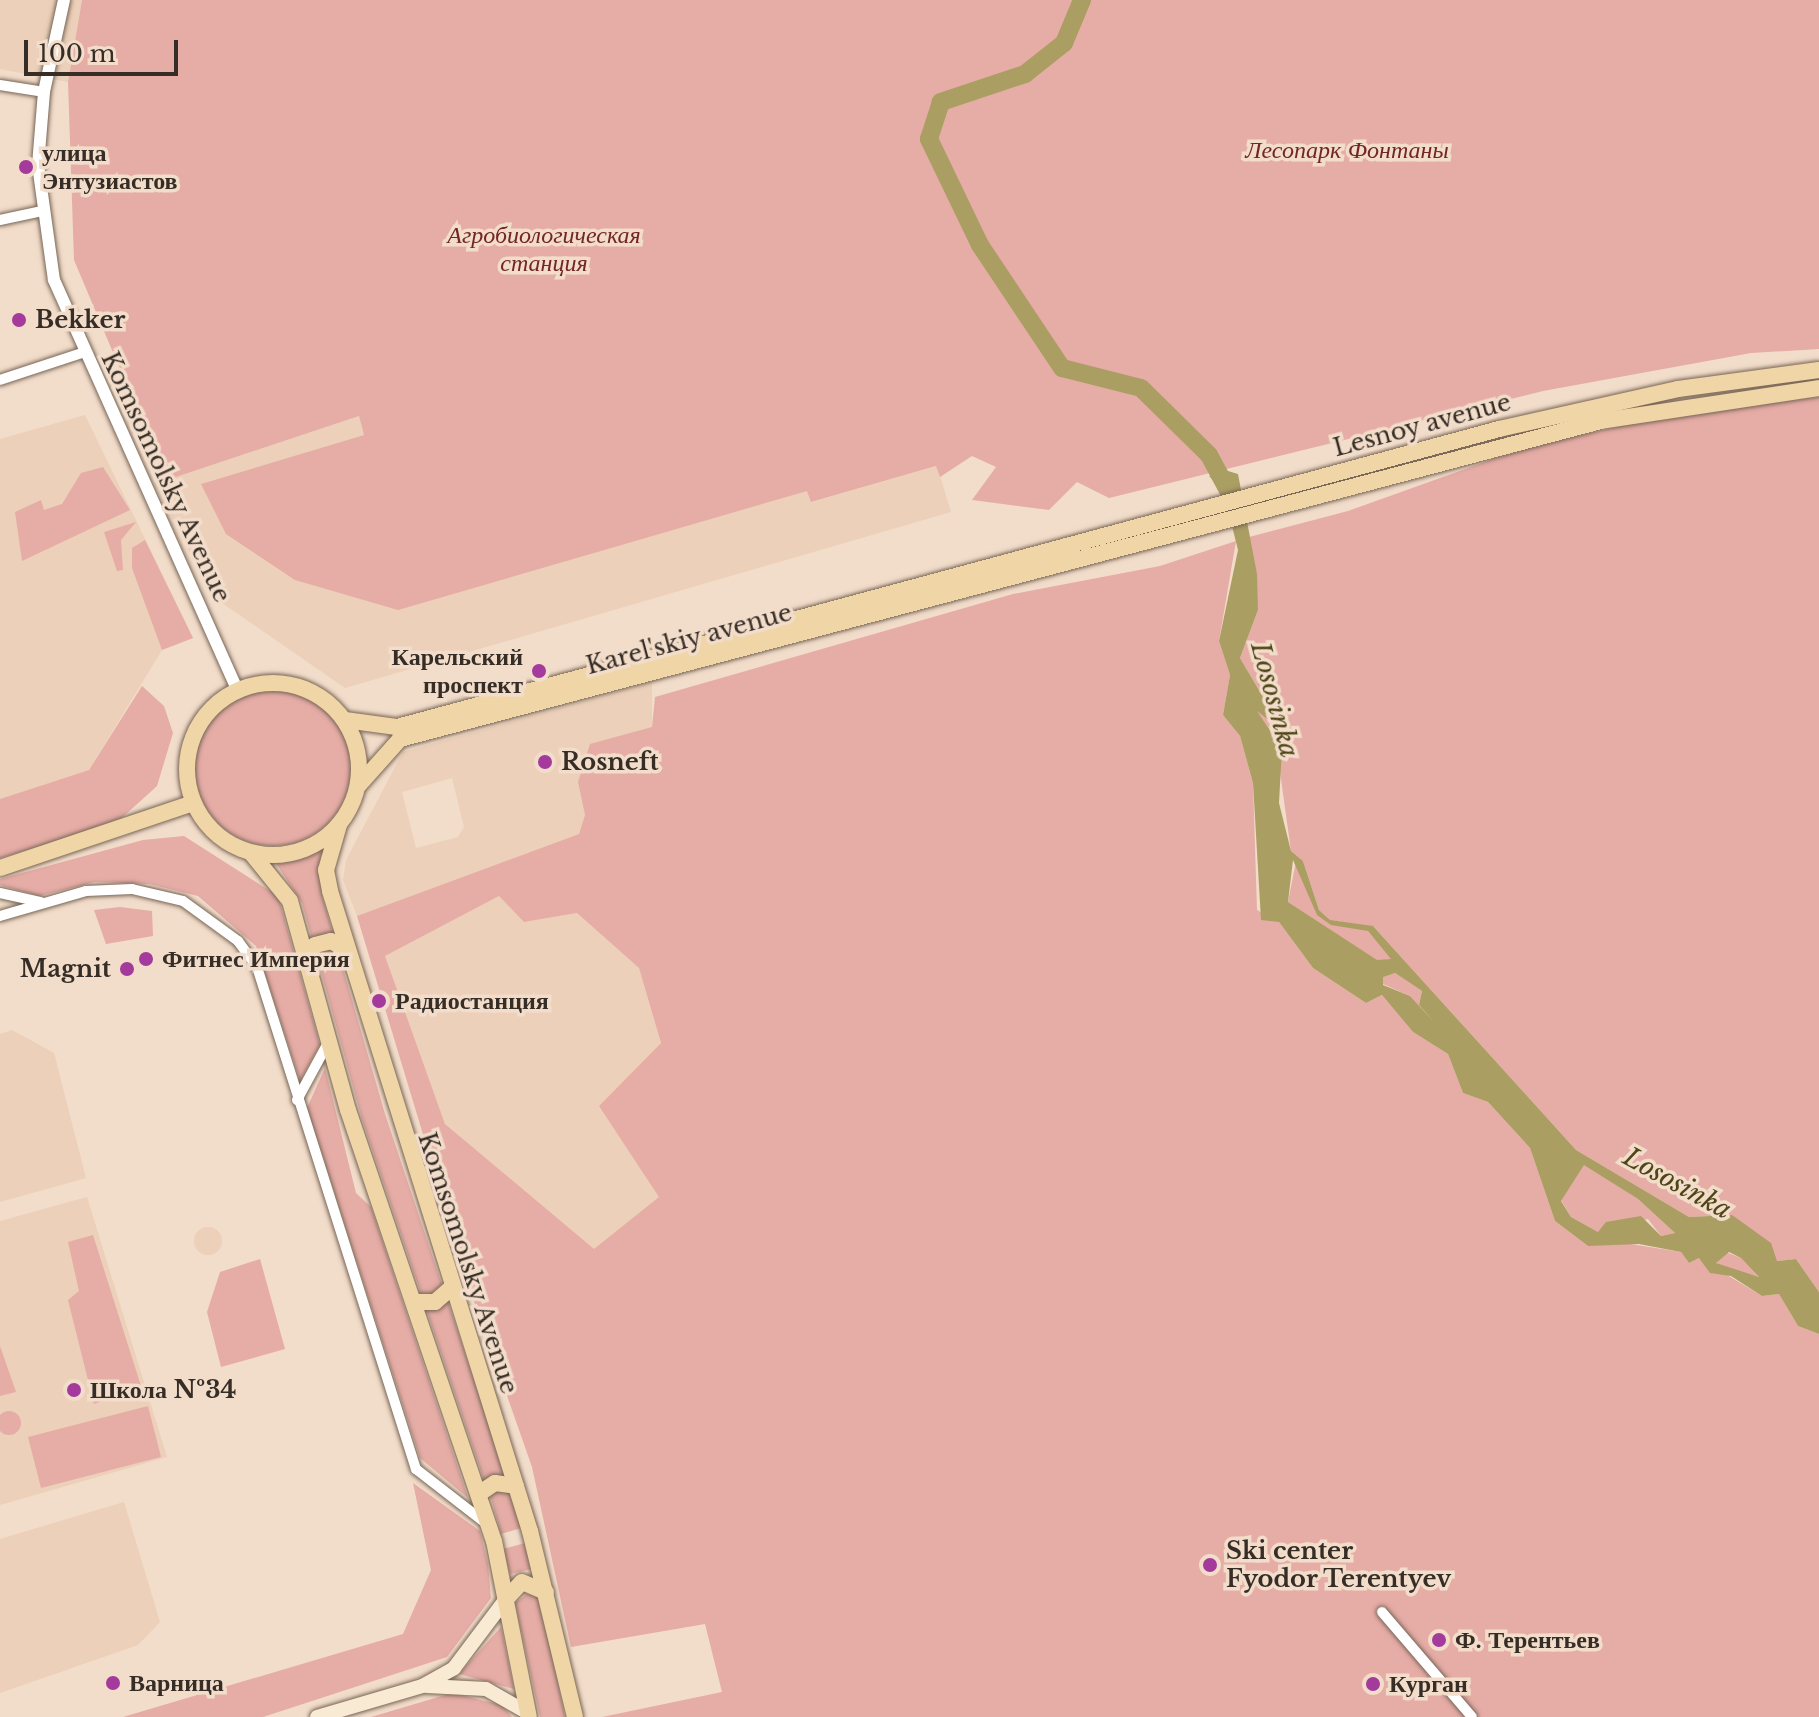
<!DOCTYPE html>
<meta charset="utf-8">
<style>
body{margin:0}
#map{position:relative;width:1819px;height:1717px;overflow:hidden;background:#f2dcca;font-family:"Libre Baskerville",serif}
div>[style]{position:absolute}
[style*='--x']{left:calc(var(--x)*1px);top:calc(var(--y)*1px);width:calc(var(--w)*1px);rotate:calc(var(--a)*1deg)}
.built>*{inset:0;background:#ecd0b9}
.round{border-radius:50%}
.green>*{inset:0;background:#e6aca6}
.water>*{inset:0;background:#aa9e63}
.river>*{height:18px;margin:-9px;padding:0 9px;transform-origin:9px;border-radius:9px;background:#aa9e63}
.roads{filter:drop-shadow(0 0 2px #786555) drop-shadow(0 0 2px #786555)}
.minor>*{height:10px;margin:-5px;padding:0 5px;transform-origin:5px;border-radius:5px;background:#fff}
.tertiary>*{height:12px;margin:-6px;padding:0 6px;transform-origin:6px;border-radius:6px;background:#fff}
.secondary>*{height:14px;margin:-7px;padding:0 7px;transform-origin:7px;border-radius:7px;background:#f8ead3}
.primary>*{height:16px;margin:-8px;padding:0 8px;transform-origin:8px;border-radius:8px;background:#f0d5a7}
.primary>.ring{margin:-8px;padding:0;box-sizing:content-box;background:none;border:16px solid #f0d5a7;border-radius:50%}
.dots>*{width:22px;height:22px;translate:-50% -50%;box-sizing:border-box;border:4px solid #f2dcca;border-radius:50%}
span{translate:-50% -50%;white-space:nowrap;text-align:center;line-height:1.15;-webkit-text-stroke:7px #f2dcca;paint-order:stroke}
.park-label{font-size:24px;color:#732624;font-style:italic}
.poi-label{font-size:24px;color:#352d26;font-weight:700}
.left{translate:0 -50%;text-align:left}
.right{translate:-100% -50%;text-align:right}
.street-label{font-size:24px;color:#352d26}
.water-label{font-size:26px;color:#4f4618;font-style:italic}
.scale{position:absolute;left:24px;top:40px;width:154px;height:36px;box-sizing:border-box;border:4px solid #352d26;border-top:0;padding-left:10px;font-size:24px;line-height:28px;white-space:nowrap;color:#352d26;-webkit-text-stroke:6px #f2dcca;paint-order:stroke}
</style>
<div id="map">
<div class="built">
<i style="clip-path:polygon(0 0,82px 0,68px 82px,0 69px)"></i>
<i style="clip-path:polygon(85px 415px,193px 638px,162px 650px,89px 770px,0 799px,0 439px)"></i>
<i style="clip-path:polygon(359px 416px,364px 435px,201px 484px,808px 491px,812px 502px,937px 466px,951px 512px,345px 688px,212px 596px,155px 484px)"></i>
<i style="clip-path:polygon(evenodd,652px 682px,652px 727px,578px 782px,585px 815px,579px 834px,357px 916px,343px 880px,346px 860px,403px 752px,652px 682px,452px 778px,464px 827px,458px 837px,416px 848px,402px 792px,452px 778px)"></i>
<i style="clip-path:polygon(499px 896px,525px 922px,577px 913px,639px 968px,661px 1043px,599px 1106px,660px 1197px,594px 1250px,445px 1124px,385px 956px)"></i>
<i style="clip-path:polygon(12px 1030px,54px 1053px,86px 1178px,0 1202px,0 1034px)"></i>
<i style="clip-path:polygon(87px 1197px,167px 1457px,0 1505px,0 1221px)"></i>
<i class="round" style="left:194px;top:1227px;width:28px;height:28px"></i>
<i style="clip-path:polygon(124px 1502px,160px 1622px,138px 1645px,0 1693px,0 1539px)"></i>
</div>
<div class="green">
<i style="clip-path:polygon(82px 0,1819px 0,1819px 349px,1751px 353px,1543px 391px,1109px 498px,1077px 482px,1049px 510px,972px 500px,996px 467px,972px 456px,940px 477px,936px 466px,811px 502px,807px 491px,398px 610px,295px 580px,226px 534px,201px 484px,364px 435px,359px 416px,155px 484px,160px 464px,74px 260px,68px 82px)"></i>
<i style="clip-path:polygon(1819px 378px,1680px 396px,1377px 471px,1680px 394px)"></i>
<i style="clip-path:polygon(1819px 397px,1819px 1292px,1796px 1259px,1777px 1261px,1732px 1215px,1689px 1217px,1576px 1150px,1374px 927px,1330px 920px,1319px 910px,1303px 861px,1291px 851px,1275px 736px,1256px 711px,1273px 714px,1240px 658px,1258px 610px,1249px 537px,1348px 511px,1524px 448px,1683px 412px)"></i>
<i style="clip-path:polygon(103px 467px,130px 510px,22px 561px,15px 512px,41px 500px,44px 510px,62px 504px,81px 473px)"></i>
<i style="clip-path:polygon(136px 522px,121px 540px,123px 570px,117px 571px,104px 532px)"></i>
<i style="clip-path:polygon(145px 540px,193px 638px,162px 650px,132px 568px,132px 548px)"></i>
<i style="clip-path:polygon(evenodd,1236px 541px,1219px 641px,1230px 675px,1223px 715px,1240px 736px,1253px 783px,1257px 910px,1279px 922px,1313px 968px,1366px 1003px,1382px 995px,1413px 1032px,1448px 1054px,1463px 1093px,1488px 1102px,1530px 1148px,1555px 1221px,1588px 1246px,1612px 1241px,1681px 1252px,1689px 1263px,1699px 1258px,1762px 1296px,1779px 1294px,1798px 1326px,1819px 1334px,1819px 1717px,602px 1717px,722px 1692px,705px 1624px,571px 1647px,532px 1467px,470px 1290px,357px 916px,579px 834px,585px 815px,578px 782px,590px 744px,652px 727px,655px 697px,1013px 594px,1160px 566px,1236px 541px,499px 896px,524px 922px,577px 913px,639px 968px,661px 1043px,599px 1106px,659px 1197px,594px 1249px,445px 1124px,385px 956px,499px 896px)"></i>
<i style="clip-path:polygon(142px 686px,164px 706px,173px 733px,157px 786px,115px 824px,0 858px,0 799px,89px 770px)"></i>
<i class="round" style="left:195px;top:690px;width:156px;height:156px"></i>
<i style="clip-path:polygon(184px 836px,278px 896px,320px 1045px,300px 1081px,256px 946px,198px 896px,149px 884px,95px 882px,39px 896px,0 885px,0 879px,143px 840px)"></i>
<i style="clip-path:polygon(324px 848px,322px 896px,385px 1114px,506px 1476px,484px 1480px,362px 1119px,302px 903px,275px 862px)"></i>
<i style="clip-path:polygon(1296px 861px,1317px 915px,1368px 931px,1392px 959px,1377px 961px,1288px 902px)"></i>
<i style="clip-path:polygon(120px 907px,152px 911px,153px 936px,106px 944px,94px 910px)"></i>
<i style="clip-path:polygon(1395px 973px,1422px 991px,1419px 1005px,1435px 1024px,1410px 996px,1383px 984px,1383px 976px)"></i>
<i style="clip-path:polygon(325px 1068px,356px 1193px,371px 1207px,468px 1498px,420px 1458px,307px 1108px)"></i>
<i style="clip-path:polygon(1584px 1164px,1638px 1199px,1675px 1233px,1661px 1236px,1648px 1219px,1598px 1232px,1571px 1217px,1561px 1200px)"></i>
<i style="clip-path:polygon(93px 1235px,141px 1386px,94px 1404px,68px 1300px,79px 1291px,68px 1242px)"></i>
<i style="clip-path:polygon(1723px 1251px,1741px 1258px,1759px 1277px,1719px 1266px,1715px 1260px)"></i>
<i style="clip-path:polygon(260px 1259px,285px 1349px,221px 1367px,207px 1312px,220px 1272px)"></i>
<i style="clip-path:polygon(0 1346px,16px 1392px,0 1396px)"></i>
<i style="clip-path:polygon(148px 1406px,161px 1457px,41px 1488px,28px 1437px)"></i>
<i class="round" style="left:-3px;top:1411px;width:24px;height:24px"></i>
<i style="clip-path:polygon(413px 1483px,480px 1531px,488px 1564px,491px 1598px,447px 1657px,263px 1717px,123px 1717px,403px 1634px,431px 1570px)"></i>
<i style="clip-path:polygon(499px 1490px,510px 1491px,521px 1528px,501px 1534px,490px 1494px)"></i>
<i style="clip-path:polygon(525px 1543px,532px 1569px,510px 1574px,503px 1549px)"></i>
<i style="clip-path:polygon(527px 1594px,540px 1597px,565px 1717px,540px 1717px,515px 1603px)"></i>
<i style="clip-path:polygon(501px 1627px,514px 1689px,459px 1674px)"></i>
<i style="clip-path:polygon(452px 1693px,502px 1705px,512px 1717px,371px 1717px)"></i>
</div>
<div class="water">
<i style="clip-path:polygon(evenodd,1228px 471px,1238px 474px,1257px 574px,1258px 610px,1240px 658px,1273px 714px,1271px 722px,1257px 711px,1282px 748px,1279px 803px,1291px 851px,1303px 861px,1319px 910px,1330px 920px,1373px 926px,1576px 1150px,1689px 1217px,1732px 1215px,1771px 1243px,1777px 1261px,1796px 1259px,1819px 1292px,1819px 1334px,1798px 1326px,1779px 1294px,1762px 1296px,1731px 1276px,1710px 1273px,1699px 1258px,1689px 1263px,1681px 1252px,1639px 1244px,1588px 1246px,1555px 1221px,1530px 1148px,1488px 1102px,1463px 1093px,1448px 1054px,1413px 1032px,1382px 995px,1366px 1003px,1313px 968px,1279px 922px,1261px 920px,1253px 783px,1240px 736px,1223px 715px,1230px 675px,1219px 641px,1238px 550px,1223px 490px,1209px 476px,1228px 471px,1293px 860px,1317px 915px,1331px 925px,1368px 931px,1391px 959px,1377px 960px,1288px 902px,1293px 860px,1228px 471px,1395px 973px,1422px 991px,1419px 1005px,1435px 1023px,1410px 996px,1383px 985px,1383px 977px,1395px 973px,1228px 471px,1584px 1165px,1638px 1199px,1675px 1233px,1661px 1236px,1641px 1216px,1606px 1222px,1598px 1232px,1571px 1217px,1561px 1201px,1584px 1165px,1228px 471px,1729px 1252px,1741px 1258px,1759px 1277px,1716px 1263px,1729px 1252px)"></i>
</div>
<div class="river">
<i style="--x:1082;--y:0;--w:47;--a:112.7"></i>
<i style="--x:1064;--y:43;--w:50;--a:141.5"></i>
<i style="--x:1025;--y:74;--w:89;--a:161.6"></i>
<i style="--x:941;--y:102;--w:39;--a:108"></i>
<i style="--x:929;--y:139;--w:118;--a:64.3"></i>
<i style="--x:980;--y:245;--w:148;--a:56.3"></i>
<i style="--x:1062;--y:368;--w:81;--a:14.2"></i>
<i style="--x:1141;--y:388;--w:95;--a:44.6"></i>
<i style="--x:1209;--y:455;--w:44;--a:61.7"></i>
</div>
<div class="roads">
<div class="minor">
<i style="--x:0;--y:85;--w:45;--a:9"></i>
<i style="--x:0;--y:220;--w:43;--a:-12.1"></i>
<i style="--x:0;--y:380;--w:86;--a:-18.2"></i>
<i style="--x:0;--y:893;--w:42;--a:12.4"></i>
<i style="--x:0;--y:916;--w:90;--a:-16.2"></i>
<i style="--x:86;--y:891;--w:46;--a:-2.5"></i>
<i style="--x:132;--y:889;--w:52;--a:13.2"></i>
<i style="--x:183;--y:901;--w:68;--a:36"></i>
<i style="--x:238;--y:941;--w:32;--a:54"></i>
<i style="--x:257;--y:967;--w:527;--a:72.43"></i>
<i style="--x:416;--y:1469;--w:90;--a:37.8"></i>
<i style="--x:297;--y:1100;--w:67;--a:-61.5"></i>
<i style="--x:1382;--y:1612;--w:138;--a:49.4"></i>
</div>
<div class="tertiary">
<i style="--x:64;--y:0;--w:94;--a:102.3"></i>
<i style="--x:44;--y:92;--w:73;--a:94.7"></i>
<i style="--x:38;--y:165;--w:116;--a:82.1"></i>
<i style="--x:54;--y:280;--w:449;--a:65.9"></i>
</div>
<div class="secondary">
<i style="--x:427;--y:1686;--w:59;--a:2.9"></i>
<i style="--x:486;--y:1689;--w:48;--a:29.7"></i>
<i style="--x:317;--y:1717;--w:109;--a:-16.4"></i>
<i style="--x:422;--y:1686;--w:37;--a:-29"></i>
<i style="--x:454;--y:1668;--w:86;--a:-53"></i>
</div>
<div class="primary">
<i class="ring" style="left:187px;top:683px;width:156px;height:156px"></i>
<i style="--x:345;--y:720;--w:52;--a:7.7"></i>
<i style="--x:397;--y:727;--w:1142;--a:-15.13"></i>
<i style="--x:1499;--y:429;--w:183;--a:-12.6"></i>
<i style="--x:1678;--y:389;--w:142;--a:-7.7"></i>
<i style="--x:359;--y:785;--w:62;--a:-48.3"></i>
<i style="--x:400;--y:739;--w:1242;--a:-14.83"></i>
<i style="--x:1601;--y:421;--w:220;--a:-8.6"></i>
<i style="--x:339;--y:825;--w:47;--a:106.1"></i>
<i style="--x:326;--y:870;--w:21;--a:79"></i>
<i style="--x:330;--y:891;--w:671;--a:72.65"></i>
<i style="--x:530;--y:1531;--w:191;--a:76.4"></i>
<i style="--x:252;--y:854;--w:60;--a:51"></i>
<i style="--x:290;--y:901;--w:217;--a:74.5"></i>
<i style="--x:348;--y:1110;--w:455;--a:71.3"></i>
<i style="--x:494;--y:1541;--w:179;--a:78.8"></i>
<i style="--x:0;--y:868;--w:204;--a:-18.6"></i>
<i style="--x:307;--y:958;--w:15;--a:-58"></i>
<i style="--x:315;--y:945;--w:16;--a:-14"></i>
<i style="--x:331;--y:941;--w:17;--a:31"></i>
<i style="--x:415;--y:1302;--w:20;--a:0"></i>
<i style="--x:435;--y:1302;--w:20;--a:-41"></i>
<i style="--x:480;--y:1493;--w:18;--a:-34"></i>
<i style="--x:495;--y:1483;--w:21;--a:8"></i>
<i style="--x:506;--y:1599;--w:23;--a:-47"></i>
<i style="--x:522;--y:1582;--w:26;--a:23"></i>
</div>
</div>
<div class="dots">
<i style="left:26px;top:167px;background:#a33a9c"></i>
<i style="left:19px;top:320px;background:#a33a9c"></i>
<i style="left:539px;top:671px;background:#a33a9c"></i>
<i style="left:545px;top:762px;background:#a33a9c"></i>
<i style="left:146px;top:959px;background:#a33a9c"></i>
<i style="left:127px;top:969px;background:#a33a9c"></i>
<i style="left:379px;top:1001px;background:#a33a9c"></i>
<i style="left:74px;top:1390px;background:#a33a9c"></i>
<i style="left:1210px;top:1565px;background:#a33a9c"></i>
<i style="left:1439px;top:1640px;background:#a33a9c"></i>
<i style="left:113px;top:1683px;background:#a33a9c"></i>
<i style="left:1373px;top:1684px;background:#a33a9c"></i>
</div>
<div class="park-label">
<span style="left:1347px;top:150px">Лесопарк Фонтаны</span>
<span style="left:544px;top:249px">Агробиологическая<br>станция</span>
</div>
<div class="poi-label">
<span class="left" style="left:42px;top:167px">улица<br>Энтузиастов</span>
<span class="left" style="left:35px;top:320px">Bekker</span>
<span class="right" style="left:523px;top:671px">Карельский<br>проспект</span>
<span class="left" style="left:561px;top:762px">Rosneft</span>
<span class="left" style="left:162px;top:959px">Фитнес Империя</span>
<span class="right" style="left:111px;top:969px">Magnit</span>
<span class="left" style="left:395px;top:1001px">Радиостанция</span>
<span class="left" style="left:90px;top:1390px">Школа №34</span>
<span class="left" style="left:1226px;top:1565px">Ski center<br>Fyodor Terentyev</span>
<span class="left" style="left:1455px;top:1640px">Ф. Терентьев</span>
<span class="left" style="left:129px;top:1683px">Варница</span>
<span class="left" style="left:1389px;top:1684px">Курган</span>
</div>
<div class="street-label">
<span style="left:1422px;top:425px;rotate:-15deg">Lesnoy avenue</span>
<span style="left:166px;top:477px;rotate:65deg">Komsomolsky Avenue</span>
<span style="left:689px;top:639px;rotate:-15deg">Karel'skiy avenue</span>
<span style="left:468px;top:1263px;rotate:72deg">Komsomolsky Avenue</span>
</div>
<div class="water-label">
<span style="left:1274px;top:700px;rotate:75deg">Lososinka</span>
<span style="left:1677px;top:1184px;rotate:29deg">Lososinka</span>
</div>
<div class="scale">100 m</div>
</div>
